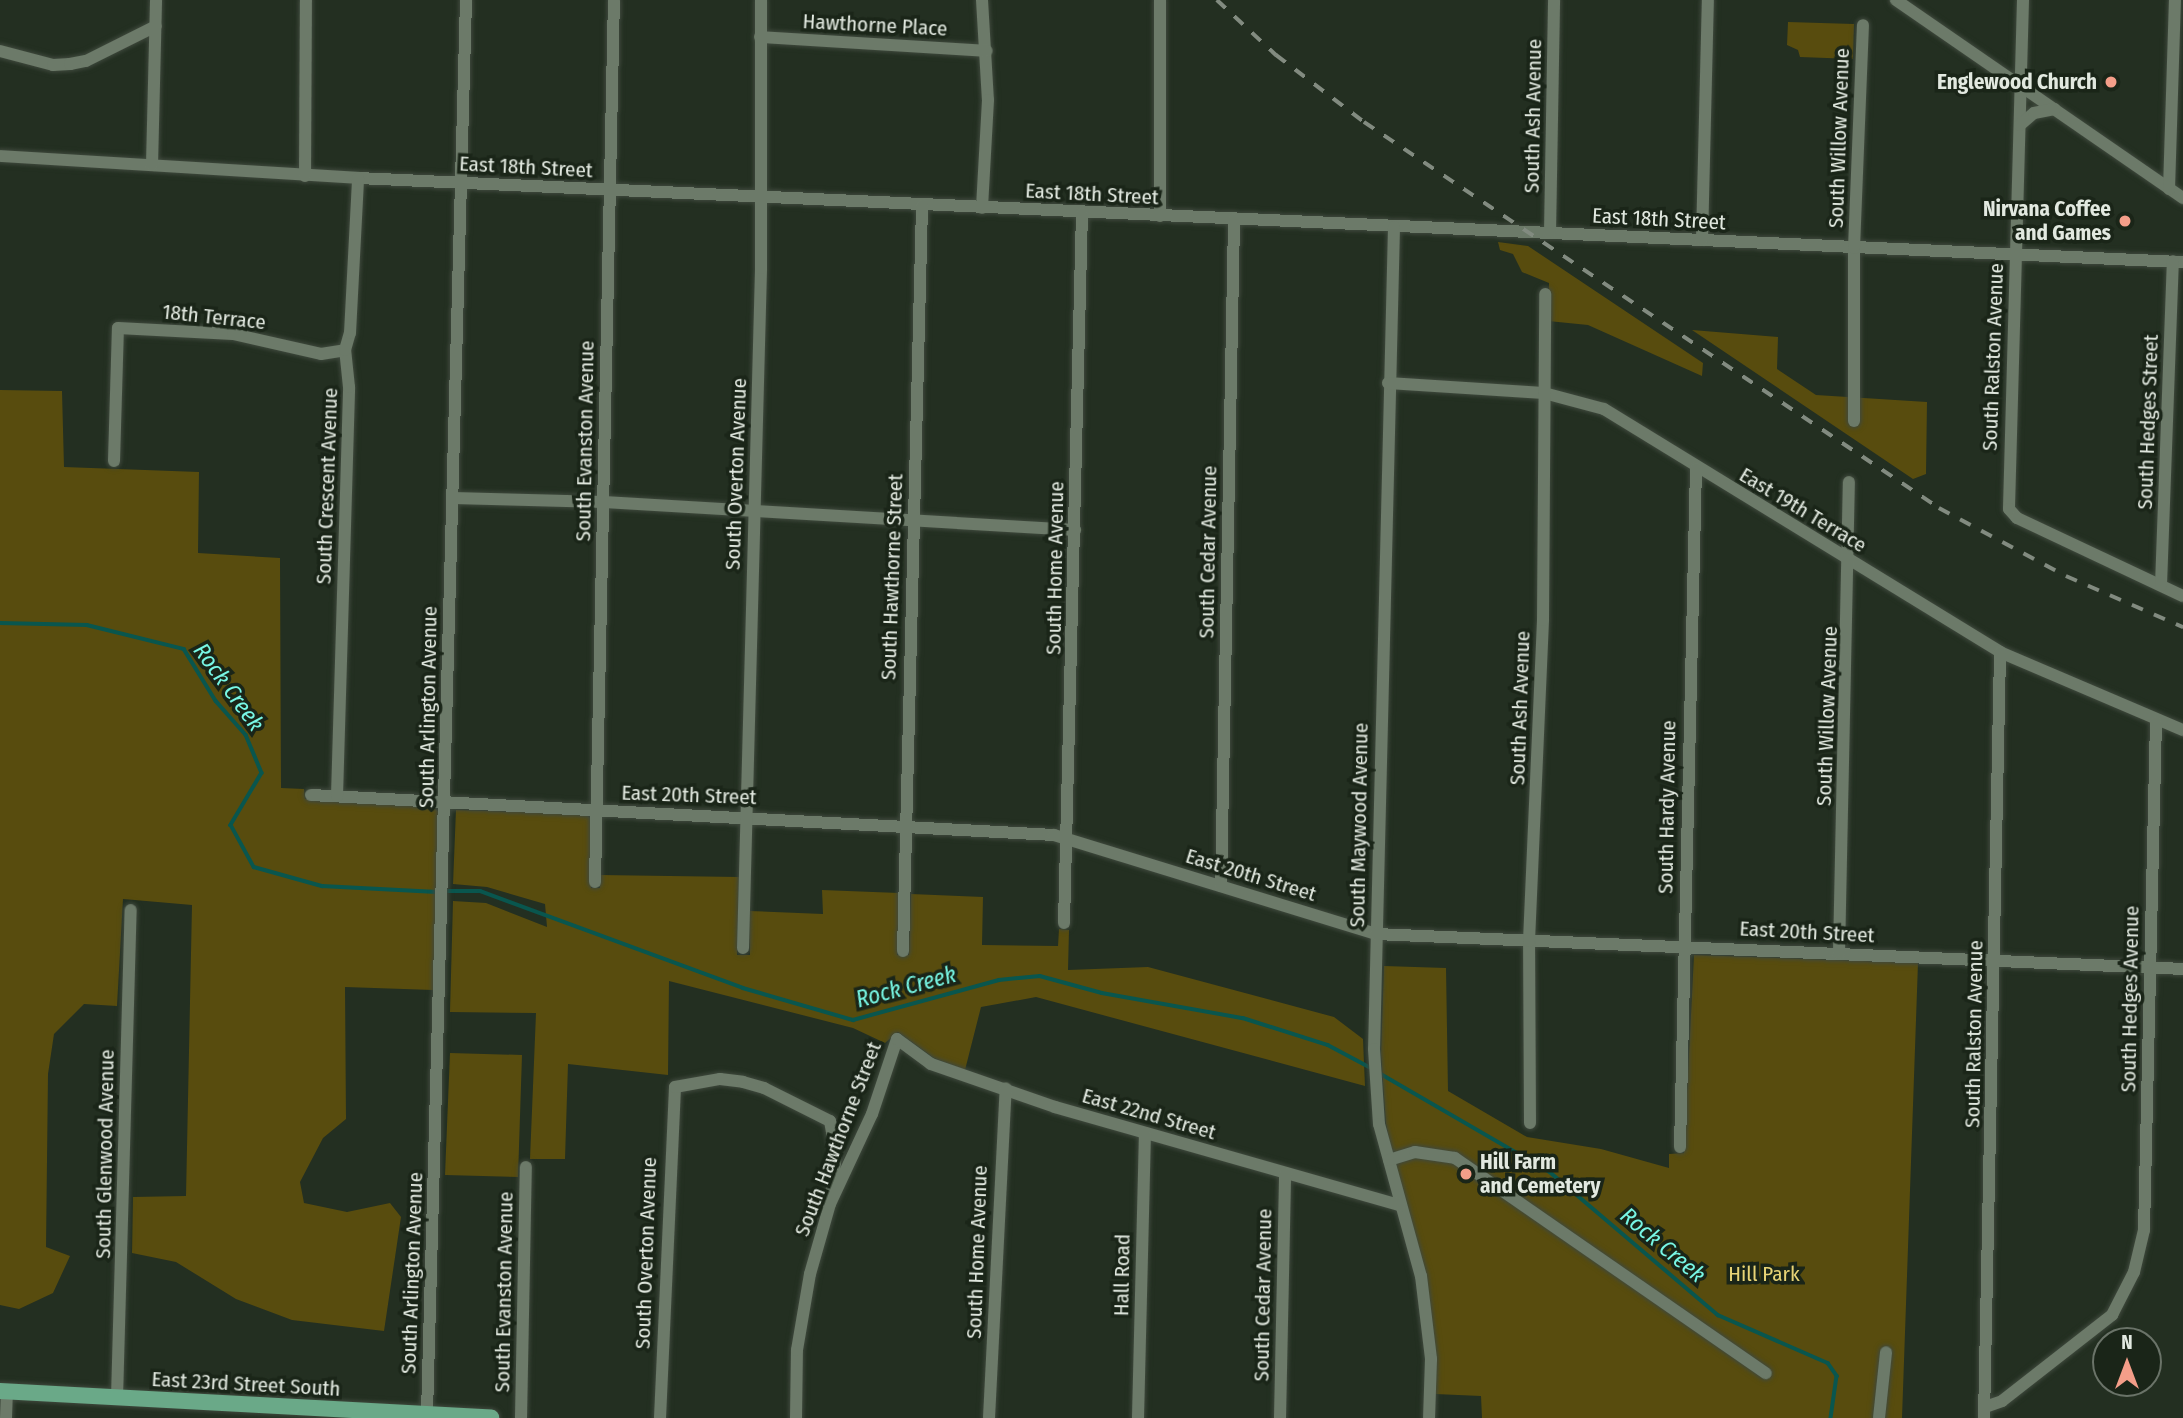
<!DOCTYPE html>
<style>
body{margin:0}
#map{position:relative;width:2183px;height:1418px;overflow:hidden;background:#232f21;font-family:"Fira Sans Condensed",sans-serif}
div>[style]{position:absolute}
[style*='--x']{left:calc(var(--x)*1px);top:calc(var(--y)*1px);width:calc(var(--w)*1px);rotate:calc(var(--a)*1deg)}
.green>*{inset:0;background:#584c0e}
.stream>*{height:3.5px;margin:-1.75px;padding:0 1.75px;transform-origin:1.75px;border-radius:1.75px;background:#09564e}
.roads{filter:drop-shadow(0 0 2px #3f493d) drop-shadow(0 0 2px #3f493d)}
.minor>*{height:12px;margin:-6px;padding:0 6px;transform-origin:6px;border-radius:6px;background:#6c7a69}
.major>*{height:16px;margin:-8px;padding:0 8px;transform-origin:8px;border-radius:8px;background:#6aa988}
.rail>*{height:3.5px;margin-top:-1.75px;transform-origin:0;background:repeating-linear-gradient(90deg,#828b80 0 12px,transparent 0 24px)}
.dots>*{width:19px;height:19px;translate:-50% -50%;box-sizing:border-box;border:4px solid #1a2518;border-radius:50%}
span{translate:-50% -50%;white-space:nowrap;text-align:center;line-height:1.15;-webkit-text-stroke:7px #1a2518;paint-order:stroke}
.street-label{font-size:21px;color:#e2e9e0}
.poi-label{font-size:21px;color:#e2e9e0;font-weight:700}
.right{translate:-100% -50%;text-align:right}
.left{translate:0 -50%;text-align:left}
.park-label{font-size:21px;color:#e8d476}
.water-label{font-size:23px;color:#78f7e5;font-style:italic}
.north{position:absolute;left:2092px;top:1327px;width:70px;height:70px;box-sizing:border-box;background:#1a2518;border:2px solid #6a7368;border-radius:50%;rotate:0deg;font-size:19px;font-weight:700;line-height:28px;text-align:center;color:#e2e9e0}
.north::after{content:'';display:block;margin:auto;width:24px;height:32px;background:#f49e89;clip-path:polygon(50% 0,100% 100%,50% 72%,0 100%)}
</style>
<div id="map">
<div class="green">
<i style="clip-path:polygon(1788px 22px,1854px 24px,1853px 59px,1800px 57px,1798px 50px,1787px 45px)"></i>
<i style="clip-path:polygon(1498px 242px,1528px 246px,1703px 363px,1702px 376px,1588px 325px,1548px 321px,1549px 283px,1522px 272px,1513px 254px,1500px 250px)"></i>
<i style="clip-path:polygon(1692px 330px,1778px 337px,1777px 369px,1816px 395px,1927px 402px,1926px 474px,1913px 479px)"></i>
<i style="clip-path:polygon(0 390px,62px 391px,64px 467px,199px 472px,198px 553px,280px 558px,281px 788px,304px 789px,305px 799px,432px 806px,439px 812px,433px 990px,345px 987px,346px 1119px,323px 1138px,300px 1182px,304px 1203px,347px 1212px,390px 1203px,401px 1217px,384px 1331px,292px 1320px,236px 1299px,176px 1262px,132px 1253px,133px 1197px,186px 1196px,192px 905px,123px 899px,117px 1006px,84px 1004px,54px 1034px,48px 1074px,46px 1247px,70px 1256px,53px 1293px,19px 1309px,0 1305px)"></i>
<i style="clip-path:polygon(456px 810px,586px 814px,591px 819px,591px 888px,600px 888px,600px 875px,739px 877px,737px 955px,750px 955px,749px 911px,823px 914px,822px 890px,899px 893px,897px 955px,909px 955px,911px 894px,983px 897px,982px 945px,1058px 946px,1059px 929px,1069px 930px,1068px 970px,1148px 967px,1334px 1017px,1363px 1039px,1365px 1086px,1036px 997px,981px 1007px,965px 1070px,934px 1058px,898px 1032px,885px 1043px,853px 1028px,669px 981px,668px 1075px,568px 1064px,565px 1159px,530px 1159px,536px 1013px,450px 1012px,453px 901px,486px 903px,547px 927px,545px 904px,487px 887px,453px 884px)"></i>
<i style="clip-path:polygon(1694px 955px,1918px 963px,1902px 1418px,1482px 1418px,1481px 1396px,1435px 1394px,1434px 1349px,1386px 1124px,1381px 1054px,1384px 966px,1446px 968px,1448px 1091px,1527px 1137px,1601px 1149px,1669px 1168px,1669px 1154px,1684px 1153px)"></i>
<i style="clip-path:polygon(450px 1053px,522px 1055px,518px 1177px,445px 1175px)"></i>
</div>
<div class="stream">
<i style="--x:0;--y:623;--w:87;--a:1.3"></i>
<i style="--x:87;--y:625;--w:100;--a:13.9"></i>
<i style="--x:184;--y:649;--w:61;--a:58.4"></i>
<i style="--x:216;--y:701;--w:45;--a:48.6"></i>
<i style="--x:246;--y:735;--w:41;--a:67.2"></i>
<i style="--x:262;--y:773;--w:61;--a:120.8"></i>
<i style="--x:231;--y:825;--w:48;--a:61.3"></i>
<i style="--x:254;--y:867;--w:71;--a:15.6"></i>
<i style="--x:322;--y:886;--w:115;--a:3"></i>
<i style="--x:445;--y:891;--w:35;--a:0"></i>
<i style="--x:480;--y:891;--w:280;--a:20.2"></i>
<i style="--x:743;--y:988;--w:115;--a:16.2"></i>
<i style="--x:853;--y:1020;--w:151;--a:-15.3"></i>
<i style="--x:999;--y:980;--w:41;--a:-5.6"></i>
<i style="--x:1040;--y:976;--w:64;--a:15.3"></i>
<i style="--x:1102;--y:993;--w:143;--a:10.1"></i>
<i style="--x:1243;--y:1018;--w:89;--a:17.6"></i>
<i style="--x:1328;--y:1045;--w:49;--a:28.1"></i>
<i style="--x:1381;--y:1074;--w:195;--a:30.1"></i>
<i style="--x:1550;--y:1172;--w:221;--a:40.4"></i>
<i style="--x:1718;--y:1315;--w:120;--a:23.6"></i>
<i style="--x:1828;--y:1363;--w:16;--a:55"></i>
<i style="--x:1837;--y:1376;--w:42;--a:98.1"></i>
</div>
<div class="roads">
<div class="minor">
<i style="--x:982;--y:0;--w:100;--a:86.6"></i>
<i style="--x:988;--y:100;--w:108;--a:93.2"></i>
<i style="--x:1896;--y:0;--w:349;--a:34.6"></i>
<i style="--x:2023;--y:0;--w:509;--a:91.58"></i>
<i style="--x:2009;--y:509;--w:12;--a:48"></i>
<i style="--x:2017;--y:518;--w:183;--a:25.2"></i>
<i style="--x:760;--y:37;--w:227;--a:3.5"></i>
<i style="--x:0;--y:51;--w:55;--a:14.8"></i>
<i style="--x:53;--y:65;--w:17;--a:-3"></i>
<i style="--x:70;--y:64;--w:16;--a:-11"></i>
<i style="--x:86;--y:61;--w:78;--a:-26.6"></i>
<i style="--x:2020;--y:125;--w:18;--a:-41"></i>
<i style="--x:2034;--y:113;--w:21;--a:-11"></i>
<i style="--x:0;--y:156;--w:359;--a:3.5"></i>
<i style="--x:358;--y:178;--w:1827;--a:2.64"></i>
<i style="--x:152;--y:165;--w:165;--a:-88.6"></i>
<i style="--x:305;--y:176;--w:176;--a:-89.7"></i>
<i style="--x:2169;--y:189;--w:189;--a:-88.2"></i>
<i style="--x:1160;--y:216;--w:216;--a:-90"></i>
<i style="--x:1394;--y:227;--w:822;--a:91.39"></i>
<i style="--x:1374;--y:1049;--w:75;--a:86.2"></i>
<i style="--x:1379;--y:1124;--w:158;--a:74.6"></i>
<i style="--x:1421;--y:1276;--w:84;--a:83.1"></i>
<i style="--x:1431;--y:1359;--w:59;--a:91.9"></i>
<i style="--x:1550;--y:233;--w:233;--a:-89"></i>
<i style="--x:1702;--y:240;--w:240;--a:-88.6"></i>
<i style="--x:1388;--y:383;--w:156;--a:3.7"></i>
<i style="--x:1544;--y:393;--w:62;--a:14.9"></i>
<i style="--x:1604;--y:409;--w:465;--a:31.5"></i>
<i style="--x:2000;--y:652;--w:199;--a:23.1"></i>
<i style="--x:1854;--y:421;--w:173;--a:-90"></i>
<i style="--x:1854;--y:248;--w:223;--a:-87.7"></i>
<i style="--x:114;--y:461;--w:133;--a:-88.3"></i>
<i style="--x:118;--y:328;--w:115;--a:3"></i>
<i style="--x:233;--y:334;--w:90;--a:12.8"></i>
<i style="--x:321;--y:354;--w:24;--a:-9"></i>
<i style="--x:453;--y:498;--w:151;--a:1.5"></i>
<i style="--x:604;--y:502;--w:472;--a:3.4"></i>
<i style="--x:2161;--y:585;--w:324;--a:-87.9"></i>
<i style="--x:311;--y:795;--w:744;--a:3.08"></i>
<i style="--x:1054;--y:835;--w:337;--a:17.1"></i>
<i style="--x:1376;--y:934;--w:808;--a:2.48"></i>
<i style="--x:337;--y:796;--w:409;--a:-88.3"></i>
<i style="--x:349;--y:387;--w:37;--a:-96"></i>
<i style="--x:345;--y:350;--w:18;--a:-74"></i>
<i style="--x:350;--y:333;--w:155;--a:-87"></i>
<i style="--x:595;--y:882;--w:882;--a:-88.77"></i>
<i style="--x:1221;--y:886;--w:667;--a:-88.88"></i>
<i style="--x:1064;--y:923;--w:710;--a:-88.55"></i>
<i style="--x:743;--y:948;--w:680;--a:-88.48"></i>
<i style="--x:761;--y:268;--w:268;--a:-90"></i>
<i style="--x:903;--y:951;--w:746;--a:-88.54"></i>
<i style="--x:1839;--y:953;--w:471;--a:-88.8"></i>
<i style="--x:1530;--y:1123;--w:182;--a:-90.3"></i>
<i style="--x:1529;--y:941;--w:321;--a:-87.5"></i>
<i style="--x:1543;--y:620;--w:326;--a:-89.6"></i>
<i style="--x:1680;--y:1147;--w:679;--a:-88.65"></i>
<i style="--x:1389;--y:1160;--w:27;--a:-17"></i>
<i style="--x:1415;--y:1152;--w:40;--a:8.5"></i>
<i style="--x:1455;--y:1158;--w:378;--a:34.7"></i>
<i style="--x:117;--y:1398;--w:488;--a:-88.4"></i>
<i style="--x:1985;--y:1407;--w:18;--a:-19"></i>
<i style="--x:2002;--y:1401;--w:140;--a:-38"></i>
<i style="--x:2112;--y:1315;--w:48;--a:-62.9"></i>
<i style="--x:2134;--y:1272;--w:43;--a:-76.6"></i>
<i style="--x:2144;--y:1230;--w:508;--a:-88.65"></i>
<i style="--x:427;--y:1414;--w:1415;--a:-88.42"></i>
<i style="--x:6;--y:1418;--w:27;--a:-88"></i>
<i style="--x:521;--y:1418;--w:251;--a:-88.9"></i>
<i style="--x:660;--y:1418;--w:331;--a:-87.4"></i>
<i style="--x:675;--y:1087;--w:46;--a:-10.1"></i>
<i style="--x:720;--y:1079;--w:23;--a:7"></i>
<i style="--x:743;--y:1082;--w:22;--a:16"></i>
<i style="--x:764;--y:1088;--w:74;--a:26.6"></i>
<i style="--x:830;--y:1121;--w:34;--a:80"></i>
<i style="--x:836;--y:1154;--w:42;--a:96.8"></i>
<i style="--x:796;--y:1418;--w:68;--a:-89.2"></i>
<i style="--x:797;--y:1350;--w:77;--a:-80.3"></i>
<i style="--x:810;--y:1274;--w:73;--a:-74.1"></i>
<i style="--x:830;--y:1204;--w:99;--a:-65"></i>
<i style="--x:872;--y:1114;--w:79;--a:-71.6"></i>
<i style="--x:897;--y:1039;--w:42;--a:36.3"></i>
<i style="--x:931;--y:1064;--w:131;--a:19.1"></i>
<i style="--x:1055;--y:1107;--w:358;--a:15.9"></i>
<i style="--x:989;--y:1418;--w:330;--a:-87.1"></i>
<i style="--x:1138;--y:1418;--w:285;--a:-88.6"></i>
<i style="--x:1280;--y:1418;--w:245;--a:-88.8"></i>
<i style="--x:1879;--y:1418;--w:66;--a:-83.9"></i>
<i style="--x:1984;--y:1418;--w:766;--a:-88.8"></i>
</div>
<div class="major">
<i style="--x:0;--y:1391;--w:492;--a:3.1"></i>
</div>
</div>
<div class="rail">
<i style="--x:1217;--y:0;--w:81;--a:43"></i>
<i style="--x:1276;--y:55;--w:111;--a:37.3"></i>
<i style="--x:1364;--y:122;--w:693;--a:33.87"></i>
<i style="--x:1939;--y:508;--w:144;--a:28.2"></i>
<i style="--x:2066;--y:576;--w:128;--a:23.6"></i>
</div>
<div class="dots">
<i style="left:2111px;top:82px;background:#f49e89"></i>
<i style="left:2125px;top:221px;background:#f49e89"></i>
<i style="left:1466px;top:1174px;background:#f49e89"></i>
</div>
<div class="street-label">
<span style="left:875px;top:25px;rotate:3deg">Hawthorne Place</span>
<span style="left:1533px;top:116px;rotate:-89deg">South Ash Avenue</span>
<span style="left:1839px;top:138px;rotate:-88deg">South Willow Avenue</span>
<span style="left:526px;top:167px;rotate:3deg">East 18th Street</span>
<span style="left:1092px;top:194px;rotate:3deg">East 18th Street</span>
<span style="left:1659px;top:219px;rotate:3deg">East 18th Street</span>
<span style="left:214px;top:317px;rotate:6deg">18th Terrace</span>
<span style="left:1993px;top:357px;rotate:-88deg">South Ralston Avenue</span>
<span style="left:2148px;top:422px;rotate:-88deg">South Hedges Street</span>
<span style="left:585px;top:441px;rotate:-89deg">South Evanston Avenue</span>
<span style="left:736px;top:474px;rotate:-88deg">South Overton Avenue</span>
<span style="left:327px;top:486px;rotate:-88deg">South Crescent Avenue</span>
<span style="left:1803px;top:510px;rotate:31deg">East 19th Terrace</span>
<span style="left:1208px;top:552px;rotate:-89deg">South Cedar Avenue</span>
<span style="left:1055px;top:568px;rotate:-89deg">South Home Avenue</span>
<span style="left:892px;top:577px;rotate:-88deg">South Hawthorne Street</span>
<span style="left:428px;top:707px;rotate:-89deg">South Arlington Avenue</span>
<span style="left:1520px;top:708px;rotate:-88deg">South Ash Avenue</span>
<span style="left:1827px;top:716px;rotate:-88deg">South Willow Avenue</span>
<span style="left:689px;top:795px;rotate:2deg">East 20th Street</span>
<span style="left:1667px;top:807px;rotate:-89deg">South Hardy Avenue</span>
<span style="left:1359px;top:825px;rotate:-89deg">South Maywood Avenue</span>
<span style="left:1251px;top:875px;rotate:17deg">East 20th Street</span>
<span style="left:1807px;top:932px;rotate:3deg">East 20th Street</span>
<span style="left:2130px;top:999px;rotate:-89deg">South Hedges Avenue</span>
<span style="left:1974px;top:1034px;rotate:-89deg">South Ralston Avenue</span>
<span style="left:1149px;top:1114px;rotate:16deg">East 22nd Street</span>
<span style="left:838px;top:1139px;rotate:-69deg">South Hawthorne Street</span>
<span style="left:105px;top:1154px;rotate:-89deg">South Glenwood Avenue</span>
<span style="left:977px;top:1252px;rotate:-88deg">South Home Avenue</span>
<span style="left:646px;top:1253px;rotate:-88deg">South Overton Avenue</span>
<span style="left:412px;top:1273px;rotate:-88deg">South Arlington Avenue</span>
<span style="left:1122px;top:1275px;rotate:-89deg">Hall Road</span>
<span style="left:504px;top:1292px;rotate:-89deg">South Evanston Avenue</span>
<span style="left:1263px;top:1295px;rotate:-89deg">South Cedar Avenue</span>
<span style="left:246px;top:1384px;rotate:3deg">East 23rd Street South</span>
</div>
<div class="poi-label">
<span class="right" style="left:2097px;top:82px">Englewood Church</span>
<span class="right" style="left:2111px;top:221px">Nirvana Coffee<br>and Games</span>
<span class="left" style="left:1480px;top:1174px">Hill Farm<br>and Cemetery</span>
</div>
<div class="park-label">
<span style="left:1764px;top:1274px">Hill Park</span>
</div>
<div class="water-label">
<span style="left:229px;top:687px;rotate:54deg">Rock Creek</span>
<span style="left:906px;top:987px;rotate:-15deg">Rock Creek</span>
<span style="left:1663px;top:1245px;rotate:40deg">Rock Creek</span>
</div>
<div class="north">N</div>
</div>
